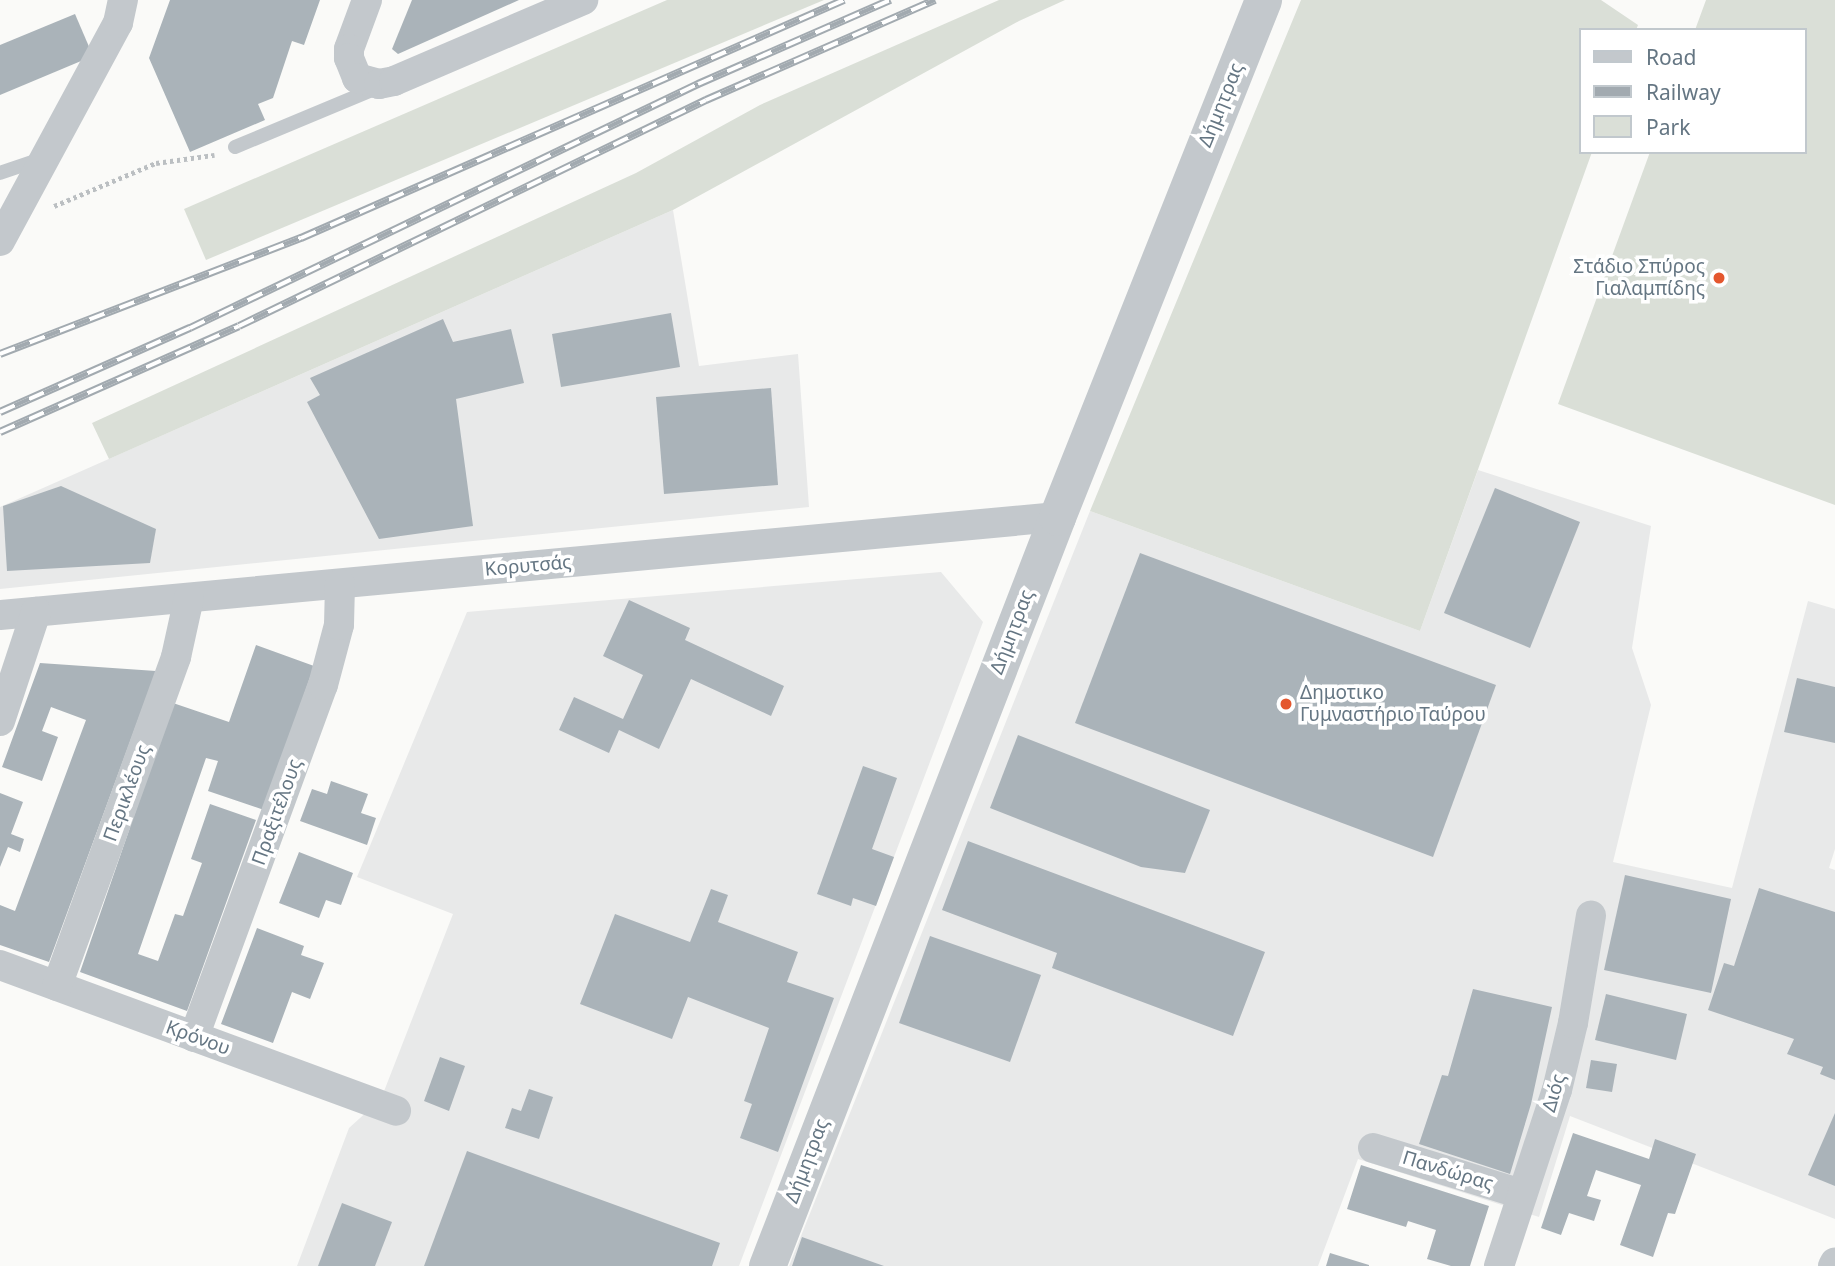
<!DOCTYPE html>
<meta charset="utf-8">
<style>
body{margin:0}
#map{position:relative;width:1835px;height:1266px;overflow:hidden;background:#fafaf8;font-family:"Noto Sans",sans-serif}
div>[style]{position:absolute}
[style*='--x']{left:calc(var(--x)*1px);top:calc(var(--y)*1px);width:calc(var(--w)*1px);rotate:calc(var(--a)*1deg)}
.built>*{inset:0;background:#e8e9e9}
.green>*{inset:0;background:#dadfd7}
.building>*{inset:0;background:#aab3b9}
.path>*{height:4.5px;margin-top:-2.25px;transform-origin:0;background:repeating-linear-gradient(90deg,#bbbfc2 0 3.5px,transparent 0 7px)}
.service>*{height:14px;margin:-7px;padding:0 7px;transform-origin:7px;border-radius:7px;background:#c3c8cc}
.minor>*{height:30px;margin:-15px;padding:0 15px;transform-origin:15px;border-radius:15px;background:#c3c8cc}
.tertiary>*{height:37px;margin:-18.5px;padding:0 18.5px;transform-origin:18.5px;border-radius:18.5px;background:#c3c8cc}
.rail>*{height:8px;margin-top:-4px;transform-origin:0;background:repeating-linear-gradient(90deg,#fff 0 16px,#a2aab0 0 32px);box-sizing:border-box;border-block:2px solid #a2aab0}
.dots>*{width:19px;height:19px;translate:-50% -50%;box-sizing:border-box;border:4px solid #fff;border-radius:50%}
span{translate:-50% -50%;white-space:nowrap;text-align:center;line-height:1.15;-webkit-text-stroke:7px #fff;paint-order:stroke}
.street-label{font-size:19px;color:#657683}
.poi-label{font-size:19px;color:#657683}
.right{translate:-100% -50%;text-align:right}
.left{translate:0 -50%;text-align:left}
.legend{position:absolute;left:1579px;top:28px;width:228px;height:126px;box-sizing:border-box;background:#fff;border:2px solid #c1c8cd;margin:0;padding:9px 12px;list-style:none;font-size:21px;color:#657683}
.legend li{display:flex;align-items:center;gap:14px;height:35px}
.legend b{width:35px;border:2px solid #c1c8cd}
</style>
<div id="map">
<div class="built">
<i style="clip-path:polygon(673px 210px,699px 366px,798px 354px,809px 507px,0 589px,0 507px)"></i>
<i style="clip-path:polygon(1478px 470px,1651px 526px,1632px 648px,1651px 705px,1613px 862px,1732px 888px,1808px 601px,1835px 609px,1835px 849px,1829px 868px,1835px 870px,1835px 1219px,1570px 1116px,1539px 1217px,1358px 1159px,1318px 1266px,789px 1266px,1090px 511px,1420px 631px)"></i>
<i style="clip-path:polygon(941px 572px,983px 622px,739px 1266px,297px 1266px,349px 1128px,381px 1099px,453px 914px,357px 877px,467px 612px)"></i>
</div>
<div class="green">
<i style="clip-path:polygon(667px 0,824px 0,206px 260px,184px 209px)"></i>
<i style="clip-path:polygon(999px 0,1065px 0,1019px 21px,673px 210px,109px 459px,92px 423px,636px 173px,760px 105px)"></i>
<i style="clip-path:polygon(1301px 0,1601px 0,1638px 25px,1636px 30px,1581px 30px,1581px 152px,1592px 152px,1420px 631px,1090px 511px)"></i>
<i style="clip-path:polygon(1706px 0,1835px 0,1835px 505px,1558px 404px,1650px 152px,1805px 152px,1805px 30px,1695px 30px)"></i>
</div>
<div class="building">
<i style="clip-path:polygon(170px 0,320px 0,304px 45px,292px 41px,273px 98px,258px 104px,265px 120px,190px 152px,149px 58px)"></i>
<i style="clip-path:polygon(412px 0,519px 0,398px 54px,392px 49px)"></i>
<i style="clip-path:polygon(75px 14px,93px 56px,0 95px,0 45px)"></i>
<i style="clip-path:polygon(671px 313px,680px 367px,561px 387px,552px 334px)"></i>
<i style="clip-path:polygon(443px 319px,453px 342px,511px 329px,524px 383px,456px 399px,473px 526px,379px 539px,307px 402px,320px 395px,310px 378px)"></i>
<i style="clip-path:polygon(771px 388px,778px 485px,664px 494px,656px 397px)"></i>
<i style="clip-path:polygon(61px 486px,156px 529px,150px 563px,7px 571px,3px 506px)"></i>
<i style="clip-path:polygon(1495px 488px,1580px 522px,1530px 648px,1444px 613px)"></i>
<i style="clip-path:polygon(1140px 553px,1496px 685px,1433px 857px,1075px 723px)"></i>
<i style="clip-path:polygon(629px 600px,690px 628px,685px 640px,784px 686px,771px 716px,691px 679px,659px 749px,619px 730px,609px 753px,559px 730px,574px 697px,623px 719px,643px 675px,603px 656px)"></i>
<i style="clip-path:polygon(256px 645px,314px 666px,264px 810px,208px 791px,218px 761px,206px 758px,138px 954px,158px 961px,175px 914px,183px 916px,202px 863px,191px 859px,210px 804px,256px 820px,187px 1011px,80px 972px,173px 703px,229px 722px)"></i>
<i style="clip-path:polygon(40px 663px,156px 671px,49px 962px,0 945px,0 905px,15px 911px,86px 720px,51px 707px,42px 731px,58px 737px,42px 781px,2px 767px)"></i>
<i style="clip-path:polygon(1797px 678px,1835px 687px,1835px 743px,1784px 732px)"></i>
<i style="clip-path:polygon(1018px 735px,1210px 810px,1185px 873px,1141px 867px,990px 808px)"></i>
<i style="clip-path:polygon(863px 766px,897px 778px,872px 849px,894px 857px,876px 906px,853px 898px,851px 906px,817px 894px)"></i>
<i style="clip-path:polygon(331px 781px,368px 794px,361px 813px,376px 818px,367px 845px,300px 821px,312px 789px,327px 794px)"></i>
<i style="clip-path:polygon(0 793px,23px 802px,11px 834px,24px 839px,20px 852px,8px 847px,0 867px)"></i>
<i style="clip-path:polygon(968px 841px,1265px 952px,1233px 1036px,1052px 968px,1057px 953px,942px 910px)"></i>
<i style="clip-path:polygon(299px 852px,353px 873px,341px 905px,326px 900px,319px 918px,279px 903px)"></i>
<i style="clip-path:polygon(1625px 875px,1731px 899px,1711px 993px,1604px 970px)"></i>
<i style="clip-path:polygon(1759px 888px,1835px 912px,1835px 1080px,1820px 1074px,1823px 1067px,1787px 1054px,1794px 1039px,1708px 1010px,1724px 963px,1734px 966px)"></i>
<i style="clip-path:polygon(711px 889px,728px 895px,718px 922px,798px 952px,787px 982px,834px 998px,778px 1152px,740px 1138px,752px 1104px,744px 1101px,769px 1028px,688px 997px,672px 1039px,580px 1004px,615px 914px,690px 942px)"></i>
<i style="clip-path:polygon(257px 928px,304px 946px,301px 955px,324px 963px,310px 999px,292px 992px,273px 1043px,221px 1024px)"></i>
<i style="clip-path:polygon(930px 936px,1041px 975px,1010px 1062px,899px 1023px)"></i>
<i style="clip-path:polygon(1473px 989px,1552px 1007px,1531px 1104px,1510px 1174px,1419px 1144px,1442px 1075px,1448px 1076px)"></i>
<i style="clip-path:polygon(1606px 994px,1687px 1014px,1676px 1060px,1595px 1040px)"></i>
<i style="clip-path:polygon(440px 1057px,465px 1066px,449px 1111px,424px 1101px)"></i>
<i style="clip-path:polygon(1591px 1060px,1617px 1064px,1612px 1092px,1586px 1088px)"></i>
<i style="clip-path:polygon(529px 1089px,553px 1097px,539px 1139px,505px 1128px,512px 1108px,521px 1111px)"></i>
<i style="clip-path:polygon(1835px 1113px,1835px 1186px,1808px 1175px)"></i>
<i style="clip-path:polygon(1573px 1133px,1649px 1159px,1655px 1139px,1696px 1154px,1675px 1214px,1668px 1213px,1653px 1257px,1620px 1245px,1641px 1185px,1596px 1170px,1587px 1196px,1601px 1200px,1594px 1221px,1569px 1213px,1561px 1235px,1541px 1228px)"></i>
<i style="clip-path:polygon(467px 1151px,720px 1243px,712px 1266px,424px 1266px)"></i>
<i style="clip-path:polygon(1361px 1165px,1489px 1206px,1470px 1266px,1451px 1266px,1427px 1259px,1436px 1230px,1408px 1221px,1406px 1227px,1347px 1209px)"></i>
<i style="clip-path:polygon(342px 1203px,392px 1222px,375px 1266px,318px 1266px)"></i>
<i style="clip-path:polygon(802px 1237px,884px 1266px,792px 1266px)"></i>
<i style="clip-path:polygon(1330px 1253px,1369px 1265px,1369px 1266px,1326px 1266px)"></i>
</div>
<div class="path">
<i style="--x:54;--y:206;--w:111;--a:-22.9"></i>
<i style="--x:156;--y:163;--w:59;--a:-7.9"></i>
</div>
<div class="service">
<i style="--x:235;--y:147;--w:154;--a:-22.6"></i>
<i style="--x:0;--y:173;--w:43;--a:-18.9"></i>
</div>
<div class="minor">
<i style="--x:367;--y:0;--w:52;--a:110.2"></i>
<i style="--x:349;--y:49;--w:9;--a:90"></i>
<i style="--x:349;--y:58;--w:22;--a:68"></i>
<i style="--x:357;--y:78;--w:23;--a:15"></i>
<i style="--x:379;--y:84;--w:15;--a:-11"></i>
<i style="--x:394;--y:81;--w:206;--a:-23.2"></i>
<i style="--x:0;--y:241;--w:248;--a:-61.6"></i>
<i style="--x:118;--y:23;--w:24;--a:-78"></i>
<i style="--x:0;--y:615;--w:1062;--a:-5.3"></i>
<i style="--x:0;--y:721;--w:115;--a:-71.7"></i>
<i style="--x:0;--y:965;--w:422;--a:20.2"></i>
<i style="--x:57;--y:986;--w:350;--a:-70.1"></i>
<i style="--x:176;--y:657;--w:60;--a:-77.6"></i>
<i style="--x:194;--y:1037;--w:375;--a:-69.9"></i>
<i style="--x:323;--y:685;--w:62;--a:-75.1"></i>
<i style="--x:339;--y:625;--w:41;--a:-88.6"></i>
<i style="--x:1373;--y:1148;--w:156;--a:17.2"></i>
<i style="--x:1499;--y:1266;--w:185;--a:-71.8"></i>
<i style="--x:1557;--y:1090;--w:69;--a:-76.6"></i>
<i style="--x:1573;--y:1023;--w:109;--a:-80.5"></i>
<i style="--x:1833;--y:1266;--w:4;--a:-63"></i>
</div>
<div class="tertiary">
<i style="--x:767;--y:1266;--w:803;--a:-68.83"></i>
<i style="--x:1057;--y:517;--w:557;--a:-68.28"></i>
</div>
<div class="rail">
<i style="--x:0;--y:354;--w:323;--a:-21.1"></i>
<i style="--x:301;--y:238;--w:593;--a:-23.67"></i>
<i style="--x:0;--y:412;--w:208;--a:-23.9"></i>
<i style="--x:190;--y:328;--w:564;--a:-25.66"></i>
<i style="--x:698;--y:84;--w:210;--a:-23.6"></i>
<i style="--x:0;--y:432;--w:261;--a:-23.9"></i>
<i style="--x:239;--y:326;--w:519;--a:-25.82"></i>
<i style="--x:706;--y:100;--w:250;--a:-23.6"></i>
</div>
<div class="dots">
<i style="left:1719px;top:278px;background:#e4572e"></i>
<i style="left:1286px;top:704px;background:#e4572e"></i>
</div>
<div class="street-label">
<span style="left:1221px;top:105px;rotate:-68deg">Δήμητρας</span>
<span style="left:528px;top:566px;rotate:-5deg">Κορυτσάς</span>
<span style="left:1012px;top:632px;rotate:-69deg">Δήμητρας</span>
<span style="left:127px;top:793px;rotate:-70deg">Περικλέους</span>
<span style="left:277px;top:812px;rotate:-70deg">Πραξιτέλους</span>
<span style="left:198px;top:1038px;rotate:20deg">Κρόνου</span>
<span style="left:1554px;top:1093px;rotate:-74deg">Διός</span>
<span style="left:807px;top:1161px;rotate:-69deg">Δήμητρας</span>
<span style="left:1448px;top:1171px;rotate:17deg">Πανδώρας</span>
</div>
<div class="poi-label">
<span class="right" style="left:1705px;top:278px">Στάδιο Σπύρος<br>Γιαλαμπίδης</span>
<span class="left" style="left:1300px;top:704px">Δημοτικο<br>Γυμναστήριο Ταύρου</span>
</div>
<ul class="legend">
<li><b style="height:9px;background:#c3c8cc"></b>Road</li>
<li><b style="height:9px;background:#a2aab0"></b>Railway</li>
<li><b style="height:19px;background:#dadfd7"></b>Park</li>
</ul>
</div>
